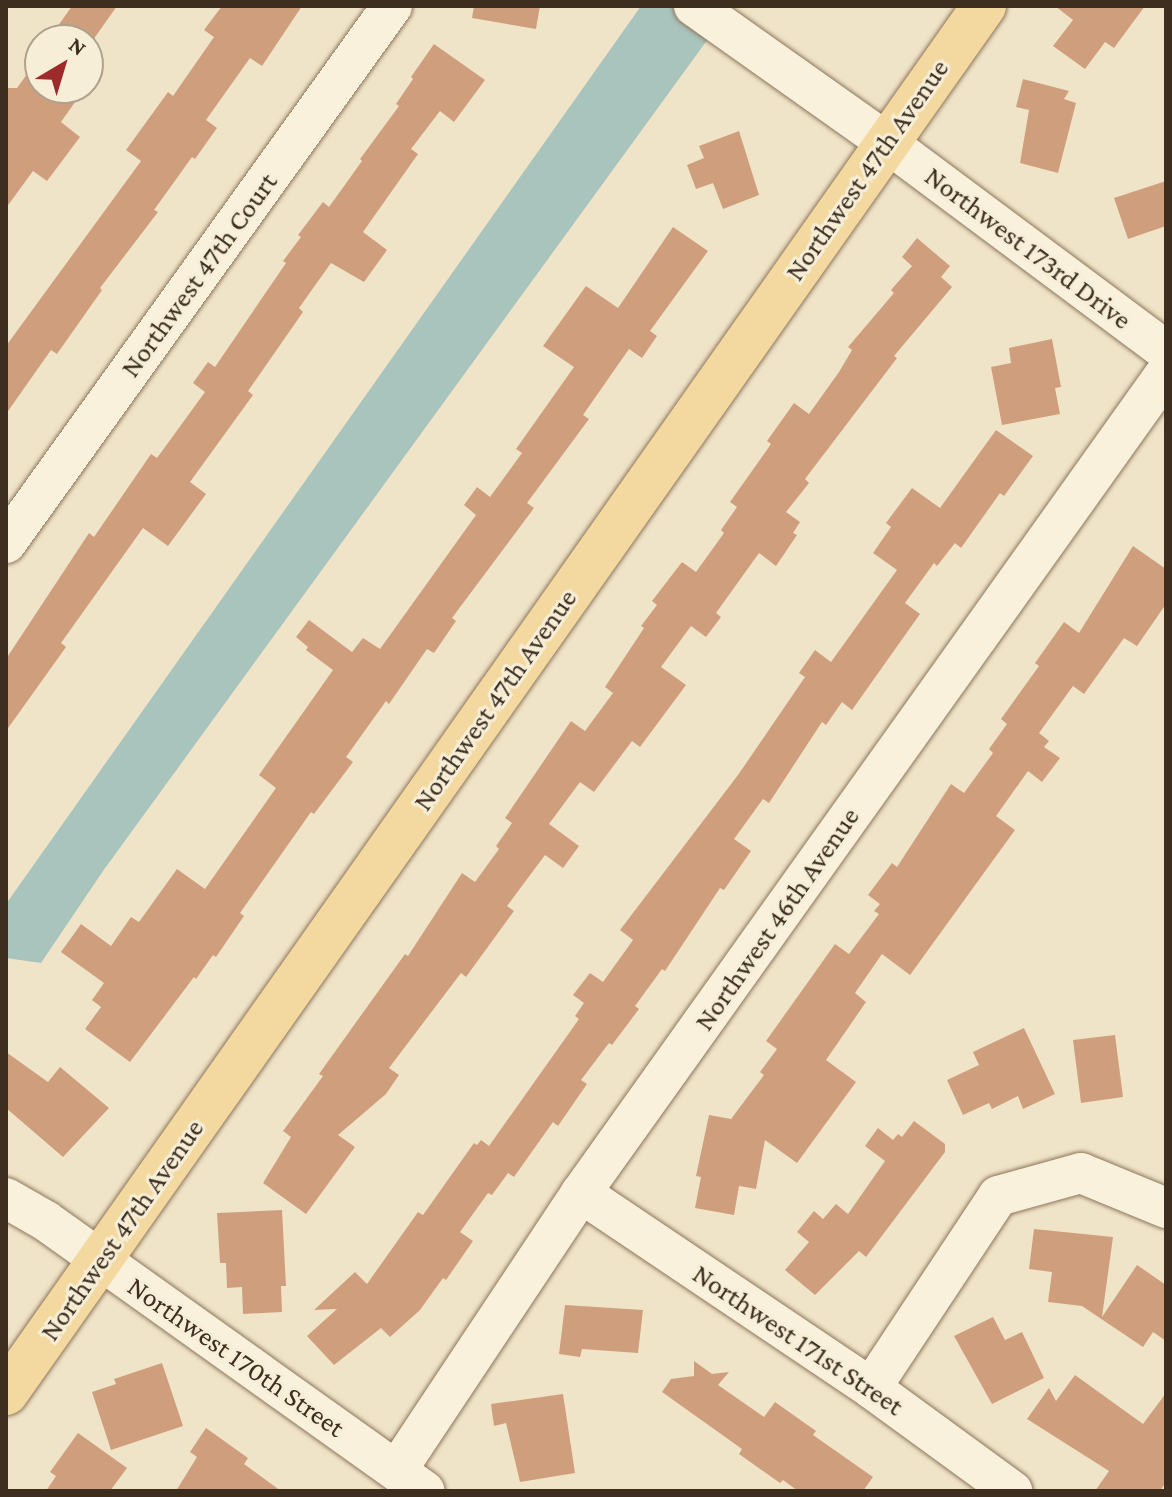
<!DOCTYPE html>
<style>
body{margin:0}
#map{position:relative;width:1172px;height:1497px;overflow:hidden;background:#f0e4c8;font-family:"Crimson Pro",serif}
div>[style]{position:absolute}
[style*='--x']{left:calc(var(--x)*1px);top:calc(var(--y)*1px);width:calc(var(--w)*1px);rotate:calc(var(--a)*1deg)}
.water>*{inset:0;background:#a9c4bc}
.building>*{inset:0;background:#cf9f7d}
.roads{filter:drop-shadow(0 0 2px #8d765c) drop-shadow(0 0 2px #8d765c)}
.minor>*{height:40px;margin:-20px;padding:0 20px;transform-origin:20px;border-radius:20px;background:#faf1dc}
.major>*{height:44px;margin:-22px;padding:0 22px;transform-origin:22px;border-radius:22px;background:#f3d9a0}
span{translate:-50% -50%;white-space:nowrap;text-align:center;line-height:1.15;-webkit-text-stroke:6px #f7eed8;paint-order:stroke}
.street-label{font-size:28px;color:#3d2e20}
.frame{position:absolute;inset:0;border:8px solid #3d2e20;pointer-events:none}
.north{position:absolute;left:24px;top:24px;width:80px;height:80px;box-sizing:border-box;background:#f7eed8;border:2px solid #ada18e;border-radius:50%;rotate:38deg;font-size:22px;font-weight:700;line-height:32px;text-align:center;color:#3d2e20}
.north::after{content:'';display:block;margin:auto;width:28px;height:36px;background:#9e2a2b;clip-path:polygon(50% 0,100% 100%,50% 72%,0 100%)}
</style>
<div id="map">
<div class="water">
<i style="clip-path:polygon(641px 6px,732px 6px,103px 871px,41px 963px,6px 958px,6px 904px)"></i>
</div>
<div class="building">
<i style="clip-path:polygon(72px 6px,117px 6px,93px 40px,48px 40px)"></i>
<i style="clip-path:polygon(222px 6px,302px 6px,262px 66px,250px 58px,206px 120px,217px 128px,195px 159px,192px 157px,154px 210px,158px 212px,100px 288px,102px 290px,57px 354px,51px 350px,6px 414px,6px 346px,141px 161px,126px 150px,168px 92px,173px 96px,214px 37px,204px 30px)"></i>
<i style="clip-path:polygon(474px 6px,540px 6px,536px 29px,472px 18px)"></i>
<i style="clip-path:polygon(1055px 6px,1145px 6px,1114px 48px,1105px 42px,1085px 69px,1053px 46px,1073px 20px)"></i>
<i style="clip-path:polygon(434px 44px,485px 80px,454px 122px,440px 111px,411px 149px,418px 154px,363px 232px,387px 250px,364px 282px,331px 263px,299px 308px,303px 312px,248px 391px,253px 395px,190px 482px,206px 494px,168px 546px,143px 528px,61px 643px,66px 647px,6px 731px,6px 659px,89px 533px,94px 537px,151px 454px,157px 458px,205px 392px,193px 383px,208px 362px,215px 367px,286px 263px,283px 261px,301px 237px,298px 235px,323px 202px,329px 207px,362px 161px,360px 159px,399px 106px,396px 104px,413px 79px,411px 77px)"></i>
<i style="clip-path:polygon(40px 56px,40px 88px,85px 88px,61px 122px,80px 137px,47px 181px,33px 171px,6px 208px,6px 88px,17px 88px)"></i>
<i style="clip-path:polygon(1023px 79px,1069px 91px,1064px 99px,1076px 103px,1058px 173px,1020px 163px,1029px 110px,1016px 107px)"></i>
<i style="clip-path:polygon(739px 131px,759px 195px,723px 209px,713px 183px,696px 189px,687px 165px,704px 158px,699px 146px)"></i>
<i style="clip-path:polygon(1166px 181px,1166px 226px,1128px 239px,1114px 198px)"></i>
<i style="clip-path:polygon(673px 227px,708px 251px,650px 331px,657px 336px,642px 358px,629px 349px,583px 415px,589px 419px,527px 503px,534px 508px,452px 618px,456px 621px,434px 653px,427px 649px,389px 704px,386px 701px,346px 757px,353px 762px,314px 814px,311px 812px,240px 913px,244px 916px,216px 957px,213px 955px,196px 979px,194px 977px,130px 1062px,85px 1029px,101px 1007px,92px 1000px,104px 983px,61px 952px,81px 924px,111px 946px,131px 917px,139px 922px,177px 869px,205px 889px,276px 788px,259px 775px,333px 670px,306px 650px,308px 647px,296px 637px,309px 620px,352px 652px,363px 638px,380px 649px,476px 515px,464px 505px,477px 487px,490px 497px,522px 453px,516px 449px,574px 367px,543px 346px,586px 286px,618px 308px)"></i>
<i style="clip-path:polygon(917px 238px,950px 266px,941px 277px,952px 287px,894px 356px,897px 358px,805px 479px,809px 483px,786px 512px,800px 522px,793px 533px,797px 535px,776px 566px,759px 553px,716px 613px,721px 617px,706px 637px,691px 626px,661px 667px,686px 685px,640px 747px,632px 741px,594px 792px,580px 782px,549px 824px,579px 846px,563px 868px,545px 855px,507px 906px,514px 911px,466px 977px,461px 973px,389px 1068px,399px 1075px,386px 1094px,338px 1135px,355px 1147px,306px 1214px,263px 1183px,291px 1137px,283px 1131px,323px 1076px,319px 1074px,405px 954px,408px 956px,462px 873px,475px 882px,499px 849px,496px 846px,512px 823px,505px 818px,571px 721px,585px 731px,613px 693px,605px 687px,644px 628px,641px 626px,657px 605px,652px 601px,682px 562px,696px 572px,724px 533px,721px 530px,737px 507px,730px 502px,771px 444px,767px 441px,794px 403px,809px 414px,839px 372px,852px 350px,848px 347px,894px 293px,891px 290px,912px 266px,902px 257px)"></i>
<i style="clip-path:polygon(1052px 339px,1061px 387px,1055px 388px,1060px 414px,1002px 425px,991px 367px,1011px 363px,1009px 348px)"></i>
<i style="clip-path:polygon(996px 430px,1033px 456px,1004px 496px,1000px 493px,961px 548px,955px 543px,937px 566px,934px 563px,905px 603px,920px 614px,852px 710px,842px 702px,826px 725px,822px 722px,769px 803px,763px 799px,734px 839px,751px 851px,724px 890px,720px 888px,665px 971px,662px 969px,635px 1006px,639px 1009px,612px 1045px,609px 1043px,581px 1080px,587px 1084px,558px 1126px,553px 1122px,514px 1177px,508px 1173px,492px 1195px,488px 1193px,460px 1232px,473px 1241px,446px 1280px,443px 1278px,420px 1310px,390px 1337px,381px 1328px,334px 1365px,307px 1336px,337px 1309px,314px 1310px,355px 1272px,367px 1284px,418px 1212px,423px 1215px,474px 1143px,477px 1145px,481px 1140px,489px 1146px,579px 1019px,575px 1016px,584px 1003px,573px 995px,590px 973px,603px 982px,633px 940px,620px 930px,738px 775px,805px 677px,799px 673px,815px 650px,831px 662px,897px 570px,873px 553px,891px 527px,886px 523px,912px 488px,940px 508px)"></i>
<i style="clip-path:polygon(1133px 546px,1166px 569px,1166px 604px,1137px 646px,1124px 638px,1084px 694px,1073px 686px,1039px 733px,1049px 741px,1044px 747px,1060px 758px,1042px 782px,1028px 771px,996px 816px,1015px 830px,910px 975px,882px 954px,855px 993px,866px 1002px,826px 1060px,856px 1082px,797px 1163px,765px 1140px,756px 1189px,739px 1186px,734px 1215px,695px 1208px,701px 1177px,696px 1176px,709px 1115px,731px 1119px,764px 1075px,760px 1072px,777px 1049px,766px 1041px,835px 944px,849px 954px,879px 914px,874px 911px,880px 904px,868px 895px,892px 863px,897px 867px,951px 784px,964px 793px,993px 753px,989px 749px,1007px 724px,1001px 719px,1039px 666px,1035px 663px,1064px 622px,1079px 633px)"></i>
<i style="clip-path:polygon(1024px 1028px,1055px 1094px,1023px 1109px,1018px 1096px,992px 1109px,989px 1103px,963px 1115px,947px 1080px,979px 1065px,973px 1052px)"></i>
<i style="clip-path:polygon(1115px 1035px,1123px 1097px,1081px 1103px,1073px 1040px)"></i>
<i style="clip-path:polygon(6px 1052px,48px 1082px,60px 1067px,109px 1108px,63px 1157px,6px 1108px)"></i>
<i style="clip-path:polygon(914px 1121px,945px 1144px,945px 1152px,866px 1257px,859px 1251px,815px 1295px,785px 1270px,809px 1242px,797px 1232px,814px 1211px,823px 1219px,836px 1204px,848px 1214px,885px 1161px,865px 1146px,878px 1128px,893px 1140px,898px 1134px,902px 1137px)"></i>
<i style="clip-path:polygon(282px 1210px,286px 1286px,281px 1286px,282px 1312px,243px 1314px,242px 1287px,227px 1288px,226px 1263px,220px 1263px,217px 1213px)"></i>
<i style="clip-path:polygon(1034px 1229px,1113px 1237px,1102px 1317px,1137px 1265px,1166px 1285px,1166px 1341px,1153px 1332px,1143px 1347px,1082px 1306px,1048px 1302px,1052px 1272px,1029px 1269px)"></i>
<i style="clip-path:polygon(565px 1305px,643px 1310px,638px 1353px,582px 1349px,580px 1357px,559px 1354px)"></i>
<i style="clip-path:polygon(993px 1317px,1005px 1340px,1022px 1332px,1044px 1378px,992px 1404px,954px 1336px)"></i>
<i style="clip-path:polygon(694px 1361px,712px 1374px,729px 1372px,718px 1385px,764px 1417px,775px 1402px,816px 1431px,813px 1435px,873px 1477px,863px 1491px,798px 1491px,783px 1480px,780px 1483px,739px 1454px,742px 1449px,662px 1392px,671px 1379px,694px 1376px)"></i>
<i style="clip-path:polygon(162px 1363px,183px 1426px,111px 1450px,92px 1392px,116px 1384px,114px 1379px)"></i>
<i style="clip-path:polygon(1075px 1375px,1143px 1424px,1166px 1393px,1166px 1482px,1160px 1491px,1095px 1491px,1109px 1471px,1027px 1419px,1049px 1388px,1056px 1401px)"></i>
<i style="clip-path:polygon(563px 1394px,575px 1473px,520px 1482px,506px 1423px,494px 1426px,491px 1404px)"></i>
<i style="clip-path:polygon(206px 1428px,248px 1458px,244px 1464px,281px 1491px,176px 1491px,197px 1457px,190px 1452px)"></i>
<i style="clip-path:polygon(78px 1433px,127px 1468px,110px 1491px,46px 1491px,56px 1476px,50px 1472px)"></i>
</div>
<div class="roads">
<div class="minor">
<i style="--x:694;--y:6;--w:235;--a:35.3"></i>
<i style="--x:886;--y:142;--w:349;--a:36.7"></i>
<i style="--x:6;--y:543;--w:661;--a:-54.29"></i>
<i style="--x:581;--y:1193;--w:349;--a:33.9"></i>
<i style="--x:871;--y:1388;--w:175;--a:36.1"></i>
<i style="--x:6;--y:1198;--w:46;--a:29.9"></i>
<i style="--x:46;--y:1221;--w:465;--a:35.5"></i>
<i style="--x:871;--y:1388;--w:230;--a:-56.5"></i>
<i style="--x:998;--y:1196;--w:86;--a:-15.5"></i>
<i style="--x:1081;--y:1173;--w:92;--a:22.4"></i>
<i style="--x:397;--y:1470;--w:333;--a:-56.4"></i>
<i style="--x:581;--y:1193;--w:1007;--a:-54.5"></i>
</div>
<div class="major">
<i style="--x:6;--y:1393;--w:1697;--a:-54.81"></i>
</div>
</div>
<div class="street-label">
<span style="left:867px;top:170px;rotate:-55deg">Northwest 47th Avenue</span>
<span style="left:1028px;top:248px;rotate:37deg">Northwest 173rd Drive</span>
<span style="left:199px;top:275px;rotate:-54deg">Northwest 47th Court</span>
<span style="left:495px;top:700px;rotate:-55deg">Northwest 47th Avenue</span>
<span style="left:777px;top:919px;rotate:-55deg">Northwest 46th Avenue</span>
<span style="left:122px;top:1230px;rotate:-55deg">Northwest 47th Avenue</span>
<span style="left:798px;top:1340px;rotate:34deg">Northwest 171st Street</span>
<span style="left:236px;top:1357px;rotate:35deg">Northwest 170th Street</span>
</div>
<div class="frame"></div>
<div class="north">N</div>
</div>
